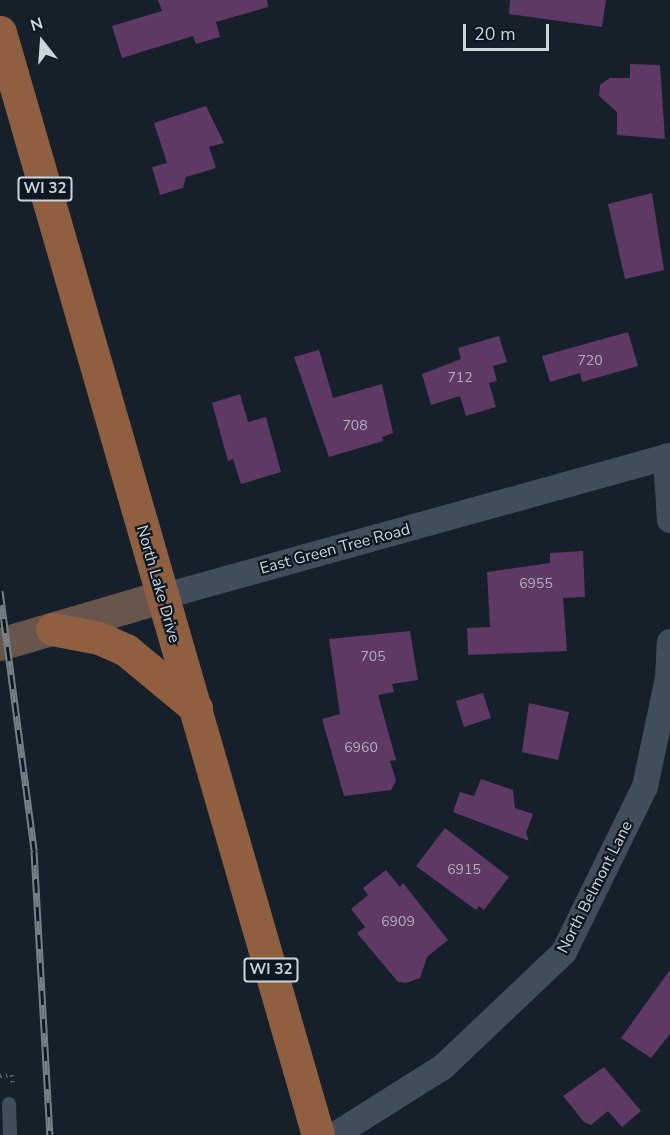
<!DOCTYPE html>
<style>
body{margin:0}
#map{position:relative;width:670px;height:1135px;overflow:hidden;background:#15202a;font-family:"Nunito Sans",sans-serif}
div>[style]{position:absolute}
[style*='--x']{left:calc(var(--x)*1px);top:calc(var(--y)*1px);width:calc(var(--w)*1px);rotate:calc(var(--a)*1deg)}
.building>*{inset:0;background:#5d3964}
.path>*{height:4px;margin-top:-2px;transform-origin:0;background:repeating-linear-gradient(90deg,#5a646c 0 1.5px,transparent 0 6px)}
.lane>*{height:14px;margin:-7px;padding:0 7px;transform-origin:7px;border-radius:7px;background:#414d59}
.street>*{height:26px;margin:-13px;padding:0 13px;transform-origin:13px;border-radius:13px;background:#414d59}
.secondary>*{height:33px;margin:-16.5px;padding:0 16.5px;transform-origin:16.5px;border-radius:16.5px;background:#68564c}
.primary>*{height:33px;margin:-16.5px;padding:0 16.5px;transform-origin:16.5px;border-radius:16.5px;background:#905f40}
.rail>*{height:7px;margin-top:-3.5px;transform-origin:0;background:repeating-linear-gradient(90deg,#0c1721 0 14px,#768088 0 28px);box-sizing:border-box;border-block:2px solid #768088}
span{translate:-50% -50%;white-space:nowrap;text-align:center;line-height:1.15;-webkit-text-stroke:4.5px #0c1721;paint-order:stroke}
.number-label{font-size:14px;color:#b1aebe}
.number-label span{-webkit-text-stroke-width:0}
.shield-label span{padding:2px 4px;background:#0c1721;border:2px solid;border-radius:4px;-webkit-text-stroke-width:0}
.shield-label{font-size:15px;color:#cdd5dc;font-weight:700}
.street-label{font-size:16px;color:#cdd5dc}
.north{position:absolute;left:12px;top:12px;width:60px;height:60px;-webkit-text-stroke:4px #0c1721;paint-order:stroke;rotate:343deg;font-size:16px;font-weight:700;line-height:24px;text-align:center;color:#cdd5dc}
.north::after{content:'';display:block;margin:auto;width:21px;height:27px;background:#cdd5dc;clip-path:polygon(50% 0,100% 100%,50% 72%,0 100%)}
.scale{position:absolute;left:463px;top:24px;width:86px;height:27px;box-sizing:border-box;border:3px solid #cdd5dc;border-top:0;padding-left:8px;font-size:18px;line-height:21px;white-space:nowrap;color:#cdd5dc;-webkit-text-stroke:4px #0c1721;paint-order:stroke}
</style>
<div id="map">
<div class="building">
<i style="clip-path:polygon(158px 0,267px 0,268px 7px,216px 22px,220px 37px,196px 44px,193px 36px,122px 58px,112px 26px,162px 11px)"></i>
<i style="clip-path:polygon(510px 0,606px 0,602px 27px,509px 14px)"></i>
<i style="clip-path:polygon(630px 64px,660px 65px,665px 139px,617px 135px,617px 112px,599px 96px,600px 85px,610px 78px,630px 78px)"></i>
<i style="clip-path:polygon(206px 106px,224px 143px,209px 147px,216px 168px,186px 177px,183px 188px,160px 195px,152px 167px,167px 163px,154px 123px)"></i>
<i style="clip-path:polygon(652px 193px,664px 270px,625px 279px,608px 204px)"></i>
<i style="clip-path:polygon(628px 332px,638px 366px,582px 382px,580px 373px,550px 382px,542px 356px)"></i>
<i style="clip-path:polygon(499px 336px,507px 362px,493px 366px,497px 381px,489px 383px,496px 407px,466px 416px,460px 396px,431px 405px,422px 374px,461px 359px,458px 348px)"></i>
<i style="clip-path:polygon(319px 350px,333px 398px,382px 384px,393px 433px,382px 437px,383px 441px,329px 457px,294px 357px)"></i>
<i style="clip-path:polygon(240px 394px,248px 422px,266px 417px,281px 472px,241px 484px,233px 459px,228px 461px,212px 403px)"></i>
<i style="clip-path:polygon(583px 551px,585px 597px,563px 598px,567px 651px,468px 655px,467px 628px,490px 627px,487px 572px,550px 563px,550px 553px)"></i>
<i style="clip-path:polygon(410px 631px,418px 680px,392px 684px,394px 692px,378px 695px,396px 760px,390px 761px,396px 781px,391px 790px,344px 796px,322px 719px,340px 714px,329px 639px)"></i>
<i style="clip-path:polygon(483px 693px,491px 718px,464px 727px,456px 701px)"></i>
<i style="clip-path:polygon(529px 703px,569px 712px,558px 760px,522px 752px)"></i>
<i style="clip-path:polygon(481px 779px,513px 790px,515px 808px,533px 814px,526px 833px,529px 841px,453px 812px,460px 792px,474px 796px)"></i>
<i style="clip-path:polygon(445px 828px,509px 877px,484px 910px,479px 906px,476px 910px,416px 866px)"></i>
<i style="clip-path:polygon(386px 870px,400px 887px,403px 883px,448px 940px,427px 957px,420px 978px,406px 983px,398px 982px,357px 933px,365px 927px,351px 909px,368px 895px,363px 888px)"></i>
<i style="clip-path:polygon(670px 970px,670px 1034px,651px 1058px,621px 1038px)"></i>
<i style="clip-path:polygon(604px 1067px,641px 1111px,622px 1127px,608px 1111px,591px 1125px,584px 1122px,563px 1096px)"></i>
</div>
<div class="path">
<i style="--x:0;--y:1076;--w:12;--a:-5"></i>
<i style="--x:12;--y:1075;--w:8;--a:83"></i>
</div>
<div class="lane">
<i style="--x:9;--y:1104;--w:31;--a:88"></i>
</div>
<div class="street">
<i style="--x:666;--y:457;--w:63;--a:86.4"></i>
<i style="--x:161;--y:597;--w:528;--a:-15.48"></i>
<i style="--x:335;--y:1135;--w:128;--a:-32.2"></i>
<i style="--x:443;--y:1067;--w:167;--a:-43.5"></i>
<i style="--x:564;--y:952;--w:184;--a:-63.9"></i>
<i style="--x:645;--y:787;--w:111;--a:-78.1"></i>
<i style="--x:668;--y:678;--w:36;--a:-87"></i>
</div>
<div class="secondary">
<i style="--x:0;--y:644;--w:168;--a:-16.3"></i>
</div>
<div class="primary">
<i style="--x:0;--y:32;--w:1148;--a:73.92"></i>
<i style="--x:52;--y:629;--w:48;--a:10.8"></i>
<i style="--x:99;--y:638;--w:30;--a:24"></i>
<i style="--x:126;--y:650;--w:91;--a:39.6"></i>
</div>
<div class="rail">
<i style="--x:0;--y:591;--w:262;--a:82.5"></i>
<i style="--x:34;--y:851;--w:284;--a:86.8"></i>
</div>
<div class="number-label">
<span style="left:590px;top:361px">720</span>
<span style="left:460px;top:378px">712</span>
<span style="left:355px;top:426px">708</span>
<span style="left:536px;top:584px">6955</span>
<span style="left:373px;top:657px">705</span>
<span style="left:361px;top:748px">6960</span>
<span style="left:464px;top:870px">6915</span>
<span style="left:398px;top:922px">6909</span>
</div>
<div class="shield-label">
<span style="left:45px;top:189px">WI 32</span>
<span style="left:271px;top:970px">WI 32</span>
</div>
<div class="street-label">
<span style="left:335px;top:549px;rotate:-15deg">East Green Tree Road</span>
<span style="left:158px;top:584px;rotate:74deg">North Lake Drive</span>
<span style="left:595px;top:887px;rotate:-63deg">North Belmont Lane</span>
</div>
<div class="north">N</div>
<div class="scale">20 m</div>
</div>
